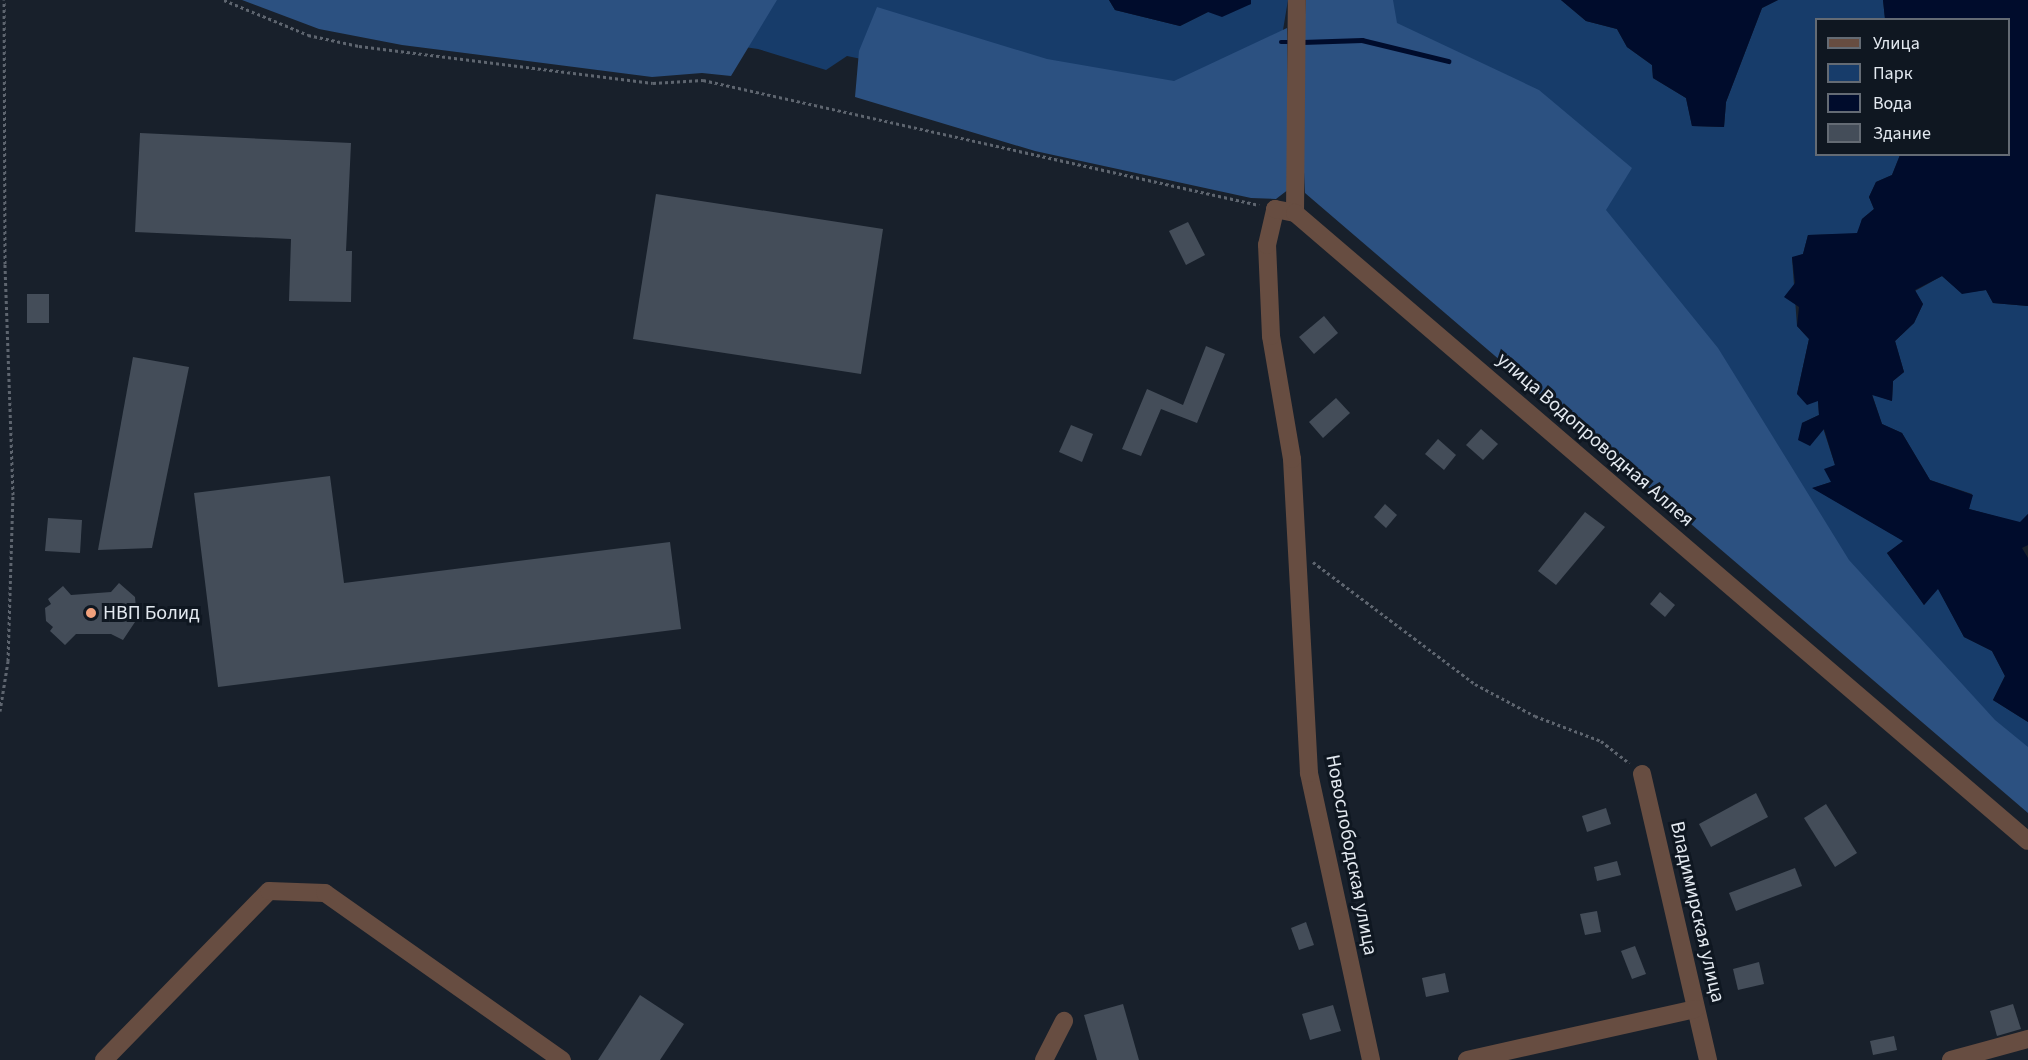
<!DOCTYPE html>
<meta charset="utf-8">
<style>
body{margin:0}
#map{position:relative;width:2028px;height:1060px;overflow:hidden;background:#18202b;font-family:"Source Sans 3",sans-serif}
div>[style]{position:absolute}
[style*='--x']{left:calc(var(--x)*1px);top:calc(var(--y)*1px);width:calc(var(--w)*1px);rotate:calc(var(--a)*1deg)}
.green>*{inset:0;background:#173c6a}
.forest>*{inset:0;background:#2c5181}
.water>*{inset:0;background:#000c2c}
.stream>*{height:4.5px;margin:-2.25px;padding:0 2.25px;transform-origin:2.25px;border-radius:2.25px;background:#000c2c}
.building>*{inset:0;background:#444d59}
.path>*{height:3px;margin-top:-1.5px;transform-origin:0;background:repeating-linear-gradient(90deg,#5e656f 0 3px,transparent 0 6px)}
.minor>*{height:18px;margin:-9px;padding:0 9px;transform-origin:9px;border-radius:9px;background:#674d41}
.dots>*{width:16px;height:16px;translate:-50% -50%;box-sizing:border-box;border:3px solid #0f1721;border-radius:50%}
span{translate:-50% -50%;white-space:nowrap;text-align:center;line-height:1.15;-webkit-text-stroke:6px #0f1721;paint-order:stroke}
.street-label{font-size:20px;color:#e3e9f0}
.poi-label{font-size:20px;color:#e3e9f0}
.left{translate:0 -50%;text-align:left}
.legend{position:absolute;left:1815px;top:18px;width:195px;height:138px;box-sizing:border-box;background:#0f1721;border:2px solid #646b74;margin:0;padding:8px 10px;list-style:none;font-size:18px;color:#e3e9f0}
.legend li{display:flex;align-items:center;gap:12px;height:30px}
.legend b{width:30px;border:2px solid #646b74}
</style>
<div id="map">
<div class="green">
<i style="clip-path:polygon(607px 0,1109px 0,1115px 10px,1180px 26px,1208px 12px,1251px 4px,1251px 0,1288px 0,1281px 42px,1266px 84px,938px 75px,847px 56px,826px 70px,758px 49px,704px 41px)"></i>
<i style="clip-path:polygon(1370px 0,1561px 0,1586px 21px,1617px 29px,1627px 47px,1652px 65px,1653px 78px,1686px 98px,1692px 126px,1724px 127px,1726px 102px,1762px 8px,1778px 0,1883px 0,1885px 19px,1816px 20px,1816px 154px,1900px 155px,1892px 175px,1876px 182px,1869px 197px,1874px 209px,1862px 219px,1858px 234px,1808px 235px,1803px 254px,1792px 258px,1797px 326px,1809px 339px,1797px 394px,1818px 401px,1819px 415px,1802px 423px,1823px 428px,1835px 465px,1831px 482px,1813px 488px,1904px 541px,1887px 553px,1924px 605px,1938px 588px,1964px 637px,1992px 651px,2005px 676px,1993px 700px,2028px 722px,2028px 764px,1374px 26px)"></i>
<i style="clip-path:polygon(1942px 276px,1962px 293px,1986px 290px,1993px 303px,2028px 306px,2028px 514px,2020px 523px,1969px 509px,1972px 494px,1930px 480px,1902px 433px,1882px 424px,1872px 394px,1892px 401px,1893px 381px,1904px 372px,1895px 341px,1914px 323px,1923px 304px,1915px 291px)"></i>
</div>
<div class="forest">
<i style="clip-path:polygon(242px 0,777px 0,731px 76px,702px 73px,652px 77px,402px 45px,319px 29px)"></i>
<i style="clip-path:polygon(1306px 0,1393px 0,1397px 23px,1539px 90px,1632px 168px,1606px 210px,1718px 348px,1849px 560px,1995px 720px,2028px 747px,2028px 813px,1305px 193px,1300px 89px)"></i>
<i style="clip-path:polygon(877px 7px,1047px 59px,1174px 81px,1287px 28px,1289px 189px,1276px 199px,1251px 198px,1035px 151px,855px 97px,859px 51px)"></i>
</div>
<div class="water">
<i style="clip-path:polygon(1109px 0,1251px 0,1251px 4px,1222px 17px,1208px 12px,1180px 26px,1115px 10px)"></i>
<i style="clip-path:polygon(1561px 0,1778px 0,1762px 8px,1726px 102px,1724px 127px,1692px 126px,1686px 98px,1653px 78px,1652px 65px,1627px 47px,1617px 29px,1586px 21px)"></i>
<i style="clip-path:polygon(1883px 0,2028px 0,2028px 306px,1993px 303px,1986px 290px,1962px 294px,1942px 276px,1915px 290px,1923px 304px,1914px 323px,1895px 341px,1904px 372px,1893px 381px,1892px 401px,1872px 395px,1882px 424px,1902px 433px,1930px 480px,1973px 495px,1969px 509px,2020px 522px,2028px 514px,2028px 545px,2022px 548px,2028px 558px,2028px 722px,1993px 700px,2005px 676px,1992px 651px,1964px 637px,1938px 589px,1924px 605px,1887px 553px,1903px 541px,1812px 488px,1831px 482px,1824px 469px,1835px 465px,1824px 429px,1810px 446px,1798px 440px,1802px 423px,1819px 415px,1818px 401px,1807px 405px,1797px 394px,1809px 339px,1797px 326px,1799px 307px,1784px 297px,1795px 283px,1792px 257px,1803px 254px,1808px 235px,1857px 233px,1862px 219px,1874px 209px,1869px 197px,1876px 182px,1892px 175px,1900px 155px,2008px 154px,2008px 20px,1885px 19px)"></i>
</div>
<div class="stream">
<i style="--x:1281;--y:42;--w:12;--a:0"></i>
<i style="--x:1302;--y:42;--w:60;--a:-1.9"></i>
<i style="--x:1362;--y:40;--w:89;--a:13.7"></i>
</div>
<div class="building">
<i style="clip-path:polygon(140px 133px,351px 143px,346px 251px,352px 251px,351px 302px,289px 301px,291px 239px,135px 232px)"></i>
<i style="clip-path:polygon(656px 194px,883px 229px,861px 374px,633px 339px)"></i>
<i style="clip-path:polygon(1188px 222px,1205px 255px,1186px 265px,1169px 231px)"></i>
<i style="clip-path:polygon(27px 294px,49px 294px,49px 323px,27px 323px)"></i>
<i style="clip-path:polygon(1324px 316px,1338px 333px,1314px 354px,1299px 337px)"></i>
<i style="clip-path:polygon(1206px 346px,1225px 354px,1197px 423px,1161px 409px,1141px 456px,1122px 449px,1147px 389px,1183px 405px)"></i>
<i style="clip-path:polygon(133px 357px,189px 367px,152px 548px,98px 550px)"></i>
<i style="clip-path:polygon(1336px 398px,1350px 413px,1323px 438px,1309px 422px)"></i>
<i style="clip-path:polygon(1071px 425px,1093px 434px,1082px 462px,1059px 452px)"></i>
<i style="clip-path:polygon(1481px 429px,1498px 444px,1483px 460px,1466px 445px)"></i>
<i style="clip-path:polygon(1438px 439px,1456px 455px,1444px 470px,1425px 454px)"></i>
<i style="clip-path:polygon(330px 476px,344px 583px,670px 542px,681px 629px,218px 687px,194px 493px)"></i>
<i style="clip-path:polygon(1385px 504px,1397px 515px,1386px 528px,1374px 517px)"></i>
<i style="clip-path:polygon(1585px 512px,1605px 527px,1556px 585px,1538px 571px)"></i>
<i style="clip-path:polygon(48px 518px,82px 520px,80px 553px,45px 551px)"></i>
<i style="clip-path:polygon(119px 583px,135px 597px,137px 619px,123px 640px,111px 634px,76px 634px,65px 645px,50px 631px,53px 627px,46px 621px,45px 608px,51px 604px,48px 599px,63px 586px,71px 595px,111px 592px)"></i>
<i style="clip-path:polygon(1660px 592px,1675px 605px,1665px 617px,1650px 604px)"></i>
<i style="clip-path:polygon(1756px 793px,1768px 817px,1711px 847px,1699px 824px)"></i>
<i style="clip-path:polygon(1826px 804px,1857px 853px,1835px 867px,1804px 818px)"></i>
<i style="clip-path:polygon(1606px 808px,1611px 824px,1587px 832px,1582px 816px)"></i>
<i style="clip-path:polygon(1617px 861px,1621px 875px,1597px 881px,1594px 867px)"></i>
<i style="clip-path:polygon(1795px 868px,1802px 886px,1736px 911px,1729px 893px)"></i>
<i style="clip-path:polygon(1597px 911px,1601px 932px,1585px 935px,1580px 914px)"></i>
<i style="clip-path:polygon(1306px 922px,1314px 945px,1299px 950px,1291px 928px)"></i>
<i style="clip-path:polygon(1635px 946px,1646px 974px,1632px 979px,1621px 951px)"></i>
<i style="clip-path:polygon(1759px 962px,1764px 984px,1738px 990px,1733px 969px)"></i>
<i style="clip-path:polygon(1445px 973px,1449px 992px,1426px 997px,1422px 978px)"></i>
<i style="clip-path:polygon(640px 995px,684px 1024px,660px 1060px,598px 1060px)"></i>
<i style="clip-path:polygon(1123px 1004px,1139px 1060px,1097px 1060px,1084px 1015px)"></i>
<i style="clip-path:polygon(2013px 1004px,2021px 1029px,1997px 1036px,1990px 1011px)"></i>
<i style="clip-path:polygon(1333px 1005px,1341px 1031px,1310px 1040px,1302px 1014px)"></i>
<i style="clip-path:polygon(1894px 1036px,1897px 1050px,1873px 1055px,1870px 1041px)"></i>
</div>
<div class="path">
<i style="--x:224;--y:0;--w:91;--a:22.6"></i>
<i style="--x:308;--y:35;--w:52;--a:12.2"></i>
<i style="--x:359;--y:46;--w:296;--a:7.2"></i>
<i style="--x:653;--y:83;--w:50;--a:-3.4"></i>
<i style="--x:703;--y:80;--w:570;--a:12.67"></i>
<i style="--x:1313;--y:562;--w:203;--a:37"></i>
<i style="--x:1475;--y:684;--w:68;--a:28.1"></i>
<i style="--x:1535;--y:716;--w:71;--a:20.7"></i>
<i style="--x:1601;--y:741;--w:36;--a:38"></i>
<i style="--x:0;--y:711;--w:51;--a:-80.9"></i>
<i style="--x:8;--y:661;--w:166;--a:-88.3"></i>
<i style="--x:13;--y:495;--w:231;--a:-92"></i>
<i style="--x:5;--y:264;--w:264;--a:-90.2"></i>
</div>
<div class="minor">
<i style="--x:1295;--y:213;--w:213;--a:-89.5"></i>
<i style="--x:1642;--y:774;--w:294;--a:77"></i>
<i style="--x:104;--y:1060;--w:236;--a:-45.7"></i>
<i style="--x:269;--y:891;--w:56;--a:2"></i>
<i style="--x:325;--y:893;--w:290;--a:35.2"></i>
<i style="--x:1044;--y:1060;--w:44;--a:-62.9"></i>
<i style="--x:1371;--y:1060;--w:294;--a:-102.2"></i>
<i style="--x:1309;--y:773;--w:314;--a:-93.1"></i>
<i style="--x:1292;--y:459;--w:125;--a:-99.7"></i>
<i style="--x:1271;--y:336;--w:91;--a:-92.5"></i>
<i style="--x:1267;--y:245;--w:37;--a:-77"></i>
<i style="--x:1275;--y:209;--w:20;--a:11"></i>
<i style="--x:1295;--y:213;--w:965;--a:40.59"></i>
<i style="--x:1467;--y:1060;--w:234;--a:-12.6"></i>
<i style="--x:1951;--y:1060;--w:80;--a:-15.3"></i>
</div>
<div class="dots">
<i style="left:91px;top:613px;background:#f1a17c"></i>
</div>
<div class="street-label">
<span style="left:1595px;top:440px;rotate:41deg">улица Водопроводная Аллея</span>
<span style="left:1351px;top:855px;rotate:79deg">Новослободская улица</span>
<span style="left:1697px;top:912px;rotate:77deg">Владимирская улица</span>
</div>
<div class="poi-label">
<span class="left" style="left:103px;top:613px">НВП Болид</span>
</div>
<ul class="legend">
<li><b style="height:8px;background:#674d41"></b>Улица</li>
<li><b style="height:16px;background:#173c6a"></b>Парк</li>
<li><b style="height:16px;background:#000c2c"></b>Вода</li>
<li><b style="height:16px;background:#444d59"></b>Здание</li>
</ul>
</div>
